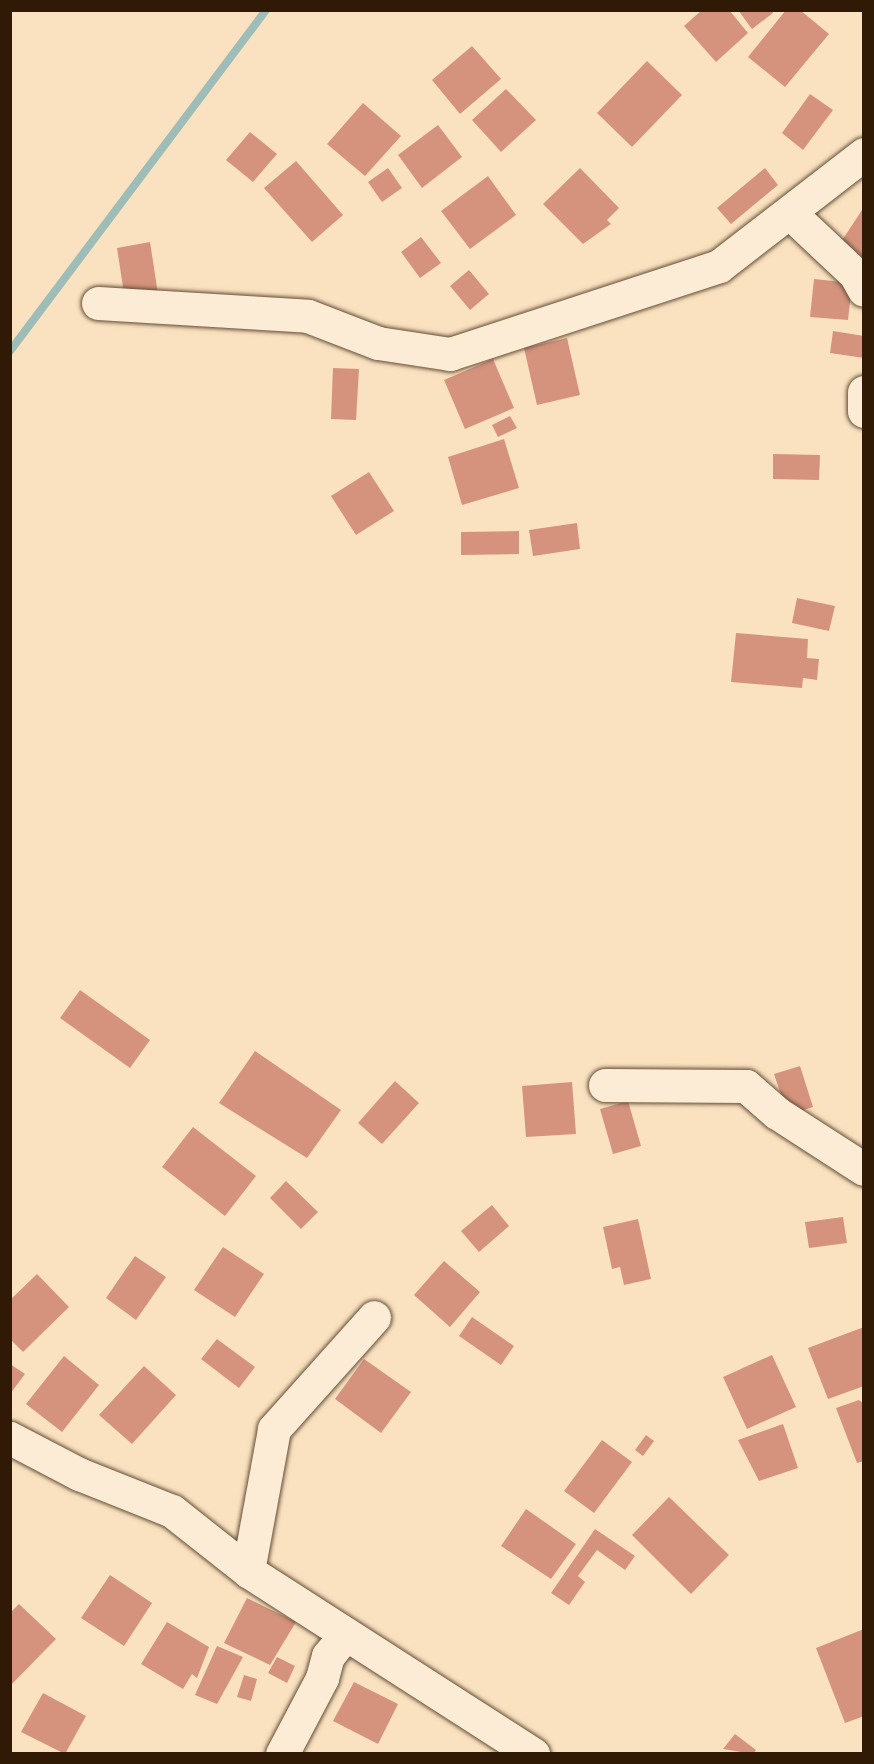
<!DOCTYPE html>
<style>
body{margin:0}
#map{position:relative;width:874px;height:1764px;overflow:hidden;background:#fae2c0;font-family:Vollkorn,serif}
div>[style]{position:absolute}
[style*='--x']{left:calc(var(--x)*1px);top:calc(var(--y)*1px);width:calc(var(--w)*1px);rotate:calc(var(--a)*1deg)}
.stream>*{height:8px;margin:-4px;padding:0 4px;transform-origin:4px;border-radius:4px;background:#9fbdb8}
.building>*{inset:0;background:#d5937d}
.roads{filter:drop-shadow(0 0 2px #634c34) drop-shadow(0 0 2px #634c34)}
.minor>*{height:33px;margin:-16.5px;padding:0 16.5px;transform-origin:16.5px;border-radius:16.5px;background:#fcecd6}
span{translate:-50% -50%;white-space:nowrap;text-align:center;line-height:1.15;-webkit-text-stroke:4.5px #fcecd6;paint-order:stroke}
.frame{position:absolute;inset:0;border:12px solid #311a05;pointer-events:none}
</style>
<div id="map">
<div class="stream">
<i style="--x:10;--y:351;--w:426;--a:-53.1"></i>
</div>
<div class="building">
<i style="clip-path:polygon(702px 10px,729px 10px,748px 33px,716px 62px,684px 26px)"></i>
<i style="clip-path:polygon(738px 10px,772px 10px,773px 13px,752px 29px)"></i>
<i style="clip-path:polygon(786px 10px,800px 10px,829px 34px,785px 87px,748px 57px)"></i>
<i style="clip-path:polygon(472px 46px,501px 79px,460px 114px,432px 80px)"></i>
<i style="clip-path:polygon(647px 61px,682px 95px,632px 147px,597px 113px)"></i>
<i style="clip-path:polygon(506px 89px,536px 120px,501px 152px,472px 120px)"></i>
<i style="clip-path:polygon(810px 94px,833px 110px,803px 150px,782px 133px)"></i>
<i style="clip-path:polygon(363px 103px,401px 136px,365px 176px,327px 144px)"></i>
<i style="clip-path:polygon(438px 125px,462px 157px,422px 188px,398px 155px)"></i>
<i style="clip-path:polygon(250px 132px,277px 154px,253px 182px,226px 160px)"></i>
<i style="clip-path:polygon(296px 161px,343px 215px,312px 242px,264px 188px)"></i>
<i style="clip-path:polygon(388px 168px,402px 188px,382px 202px,368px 182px)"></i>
<i style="clip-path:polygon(580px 168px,619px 208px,607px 220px,611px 224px,583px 244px,543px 204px)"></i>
<i style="clip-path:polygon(765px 168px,778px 185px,731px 224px,717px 208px)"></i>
<i style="clip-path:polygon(488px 176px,516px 215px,470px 249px,441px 211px)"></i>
<i style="clip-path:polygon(864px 207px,864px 270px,835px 251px)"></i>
<i style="clip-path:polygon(421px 237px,441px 263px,420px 278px,401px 252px)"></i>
<i style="clip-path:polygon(150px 242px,158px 294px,125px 300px,117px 248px)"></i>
<i style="clip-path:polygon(469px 270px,489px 294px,470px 310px,450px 286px)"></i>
<i style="clip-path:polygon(814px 279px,852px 283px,848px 320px,810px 317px)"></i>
<i style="clip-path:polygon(833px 331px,864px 336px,864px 358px,830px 353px)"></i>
<i style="clip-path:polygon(567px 338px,580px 395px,537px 405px,524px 348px)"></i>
<i style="clip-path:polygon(493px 359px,514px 408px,465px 429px,444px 380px)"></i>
<i style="clip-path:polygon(333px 368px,359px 369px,356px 420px,331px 419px)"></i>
<i style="clip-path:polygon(510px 416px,517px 428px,498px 437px,492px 425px)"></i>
<i style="clip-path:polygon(504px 439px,519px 488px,462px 505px,448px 457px)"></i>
<i style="clip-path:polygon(773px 454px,820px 455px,819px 480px,773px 479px)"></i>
<i style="clip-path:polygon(369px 472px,394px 511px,356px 535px,331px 496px)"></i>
<i style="clip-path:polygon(577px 523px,580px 549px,533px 556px,529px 530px)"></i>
<i style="clip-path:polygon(519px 531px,519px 554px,461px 555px,461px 532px)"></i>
<i style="clip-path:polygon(797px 598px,835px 606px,829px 631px,792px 623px)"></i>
<i style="clip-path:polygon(736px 633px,808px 639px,807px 658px,819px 659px,817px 680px,803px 678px,802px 688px,731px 682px)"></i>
<i style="clip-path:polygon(80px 990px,150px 1040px,130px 1068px,60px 1018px)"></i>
<i style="clip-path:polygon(255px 1051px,341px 1110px,307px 1158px,219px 1103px)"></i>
<i style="clip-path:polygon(800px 1066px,813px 1107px,788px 1115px,774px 1074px)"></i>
<i style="clip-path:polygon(395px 1081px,419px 1103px,382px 1144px,358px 1123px)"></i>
<i style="clip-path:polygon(572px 1082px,576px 1134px,526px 1137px,522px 1086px)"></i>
<i style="clip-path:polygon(628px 1101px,641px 1146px,613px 1154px,600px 1109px)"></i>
<i style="clip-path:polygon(193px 1127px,256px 1176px,225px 1216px,162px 1167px)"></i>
<i style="clip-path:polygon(286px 1181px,318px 1212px,301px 1229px,270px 1198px)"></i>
<i style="clip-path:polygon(492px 1205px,509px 1226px,479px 1252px,461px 1231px)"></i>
<i style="clip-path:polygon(843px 1217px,847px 1243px,809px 1248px,805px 1222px)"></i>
<i style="clip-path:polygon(638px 1219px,651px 1279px,624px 1285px,620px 1267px,612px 1269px,603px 1227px)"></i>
<i style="clip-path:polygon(223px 1247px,264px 1274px,235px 1317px,194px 1290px)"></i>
<i style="clip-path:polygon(135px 1256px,166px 1277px,136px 1320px,106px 1298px)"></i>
<i style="clip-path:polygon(444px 1261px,480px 1292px,450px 1327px,414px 1295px)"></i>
<i style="clip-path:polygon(37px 1274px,69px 1307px,23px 1352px,10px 1339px,10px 1300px)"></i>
<i style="clip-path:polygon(472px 1317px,514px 1346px,501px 1365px,459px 1336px)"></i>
<i style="clip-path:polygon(864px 1327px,864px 1386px,828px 1399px,808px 1348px)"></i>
<i style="clip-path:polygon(217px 1339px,255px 1367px,239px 1388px,201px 1359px)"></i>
<i style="clip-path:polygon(772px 1355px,796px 1407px,747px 1429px,723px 1377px)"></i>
<i style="clip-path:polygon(64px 1356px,99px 1385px,62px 1432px,26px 1404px)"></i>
<i style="clip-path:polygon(364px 1359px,411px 1392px,381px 1433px,335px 1399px)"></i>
<i style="clip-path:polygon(10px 1364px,25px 1374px,10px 1394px)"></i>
<i style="clip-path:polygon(144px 1366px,176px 1395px,132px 1444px,99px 1415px)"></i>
<i style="clip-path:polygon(859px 1400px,864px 1404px,864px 1461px,857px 1463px,836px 1408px)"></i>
<i style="clip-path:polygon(783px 1424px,798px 1468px,759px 1481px,738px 1440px)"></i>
<i style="clip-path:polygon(646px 1435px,654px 1441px,643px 1456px,635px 1450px)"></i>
<i style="clip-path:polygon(602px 1440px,632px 1462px,594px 1513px,564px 1491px)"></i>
<i style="clip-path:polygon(669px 1497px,729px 1555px,691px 1594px,632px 1535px)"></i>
<i style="clip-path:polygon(526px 1509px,576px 1544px,551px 1579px,501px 1546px)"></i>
<i style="clip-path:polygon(595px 1529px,635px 1556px,625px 1570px,597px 1550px,578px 1576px,585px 1582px,569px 1605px,551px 1593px)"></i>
<i style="clip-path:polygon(110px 1575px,152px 1603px,124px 1646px,81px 1618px)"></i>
<i style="clip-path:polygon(247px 1598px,296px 1622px,270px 1665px,224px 1643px)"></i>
<i style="clip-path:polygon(19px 1604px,56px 1639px,10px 1686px,10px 1613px)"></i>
<i style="clip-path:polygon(167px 1622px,209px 1647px,197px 1678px,192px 1674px,183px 1689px,141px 1664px)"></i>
<i style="clip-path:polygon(864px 1629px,864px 1716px,845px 1723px,816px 1648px)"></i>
<i style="clip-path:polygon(217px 1646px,243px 1657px,217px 1704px,195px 1695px)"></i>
<i style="clip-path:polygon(277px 1657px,295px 1666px,287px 1683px,268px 1673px)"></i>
<i style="clip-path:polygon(244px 1675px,257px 1679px,251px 1701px,237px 1697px)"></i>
<i style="clip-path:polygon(354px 1682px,398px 1704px,378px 1744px,333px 1721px)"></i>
<i style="clip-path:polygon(43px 1693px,86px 1716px,65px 1754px,21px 1732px)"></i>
<i style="clip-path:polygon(735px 1734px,756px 1750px,753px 1754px,723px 1749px)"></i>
</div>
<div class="roads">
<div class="minor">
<i style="--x:790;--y:213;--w:89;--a:43.2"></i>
<i style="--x:855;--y:274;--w:18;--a:61"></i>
<i style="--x:98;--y:303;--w:210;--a:3.5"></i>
<i style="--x:308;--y:316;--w:75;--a:21.1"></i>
<i style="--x:378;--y:343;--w:73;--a:8.7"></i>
<i style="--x:450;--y:354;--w:283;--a:-18.1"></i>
<i style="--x:719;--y:266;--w:183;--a:-37.7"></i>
<i style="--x:864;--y:392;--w:19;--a:90"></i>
<i style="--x:605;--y:1085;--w:141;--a:0.4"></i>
<i style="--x:746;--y:1086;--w:41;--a:41.1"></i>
<i style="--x:777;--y:1113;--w:103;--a:32.8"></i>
<i style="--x:10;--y:1438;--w:78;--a:27.6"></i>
<i style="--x:79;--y:1474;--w:100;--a:21.7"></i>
<i style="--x:172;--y:1511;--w:97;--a:38.3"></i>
<i style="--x:248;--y:1571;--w:339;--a:32.7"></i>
<i style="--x:248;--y:1571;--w:144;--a:-79.6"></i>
<i style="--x:274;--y:1429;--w:150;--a:-48.2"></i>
<i style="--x:282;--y:1754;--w:86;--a:-62.2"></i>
<i style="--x:322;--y:1678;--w:23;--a:-75"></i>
<i style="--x:328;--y:1656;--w:28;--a:-51"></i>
</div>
</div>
<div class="frame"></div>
</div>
